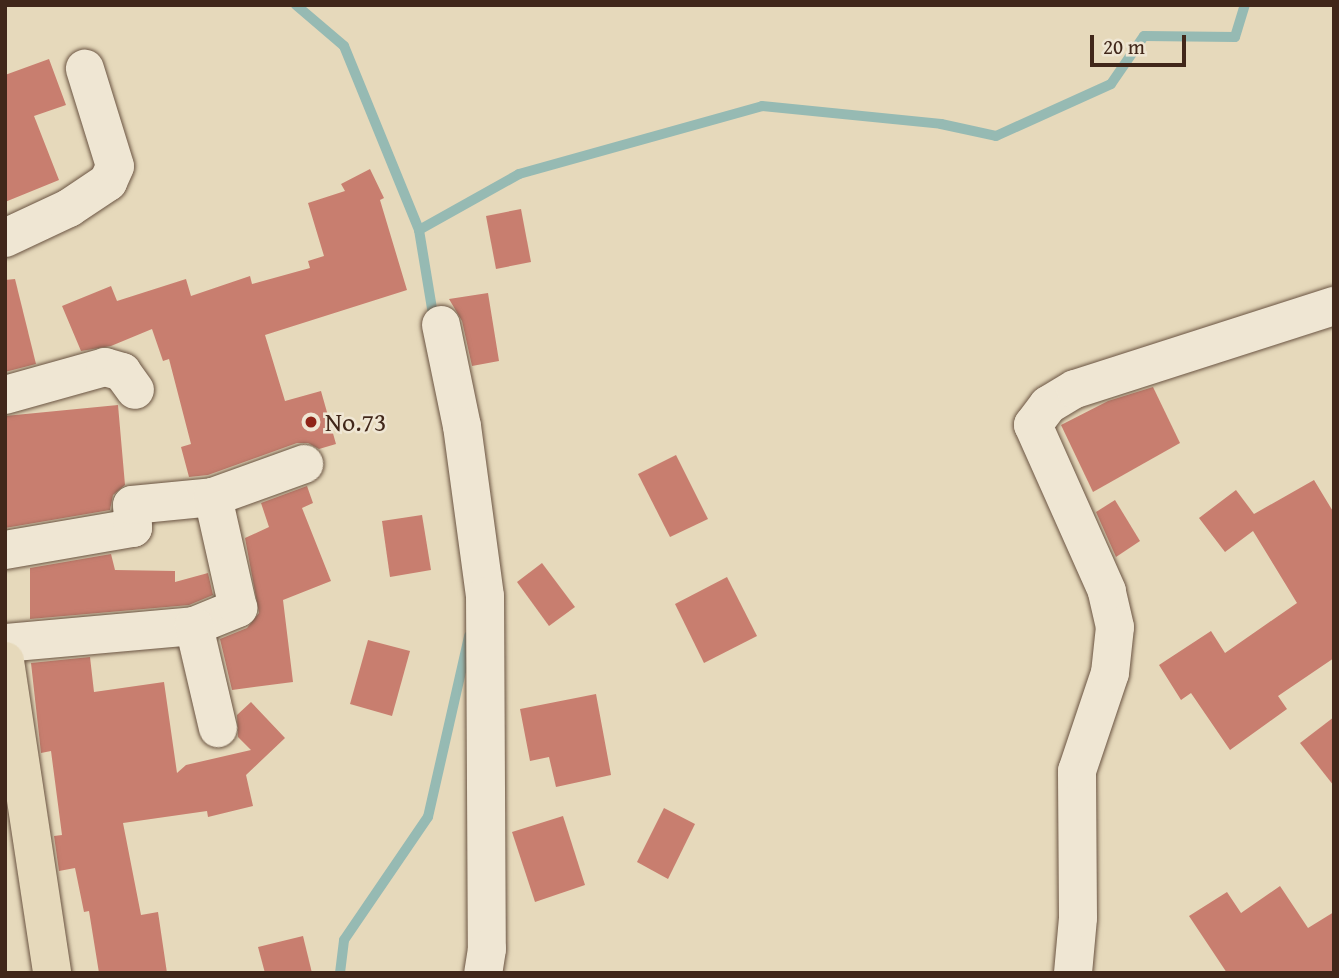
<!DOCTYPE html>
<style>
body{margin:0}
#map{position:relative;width:1339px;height:978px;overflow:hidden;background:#e6d9bb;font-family:"Gentium Book Plus",serif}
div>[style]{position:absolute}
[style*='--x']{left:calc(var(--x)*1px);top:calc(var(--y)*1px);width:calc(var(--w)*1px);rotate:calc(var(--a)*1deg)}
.stream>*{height:10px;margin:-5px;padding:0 5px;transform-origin:5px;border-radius:5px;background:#96bab3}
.building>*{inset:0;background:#c87e6f}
.roads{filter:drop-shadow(0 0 2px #6a5442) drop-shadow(0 0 2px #6a5442)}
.minor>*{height:38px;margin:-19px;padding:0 19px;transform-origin:19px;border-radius:19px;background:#efe6d3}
.major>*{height:38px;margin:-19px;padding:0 19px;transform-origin:19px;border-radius:19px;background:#e6d9bb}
.dots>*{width:19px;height:19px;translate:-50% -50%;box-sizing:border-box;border:4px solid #efe6d3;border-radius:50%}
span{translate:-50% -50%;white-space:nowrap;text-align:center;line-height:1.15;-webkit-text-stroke:5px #efe6d3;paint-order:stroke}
.poi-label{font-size:26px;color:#41271a}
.left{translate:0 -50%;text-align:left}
.frame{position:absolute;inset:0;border:7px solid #41271a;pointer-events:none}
.scale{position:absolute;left:1090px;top:35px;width:96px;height:32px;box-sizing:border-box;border:4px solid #41271a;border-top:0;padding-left:9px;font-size:21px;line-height:24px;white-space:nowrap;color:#41271a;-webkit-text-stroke:5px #efe6d3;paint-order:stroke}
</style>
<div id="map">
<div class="stream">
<i style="--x:296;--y:5;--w:63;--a:40.5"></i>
<i style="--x:344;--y:46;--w:199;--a:67.8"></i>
<i style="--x:419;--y:230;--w:92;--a:80.6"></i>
<i style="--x:419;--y:230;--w:115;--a:-29.2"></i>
<i style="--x:519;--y:174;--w:252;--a:-15.6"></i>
<i style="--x:762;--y:106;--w:180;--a:5.7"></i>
<i style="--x:941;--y:124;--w:56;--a:12.3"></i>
<i style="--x:996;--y:136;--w:126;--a:-24.3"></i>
<i style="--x:1111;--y:84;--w:58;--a:-55.5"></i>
<i style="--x:1144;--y:36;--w:91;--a:0.6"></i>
<i style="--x:1235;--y:37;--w:34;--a:-73"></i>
<i style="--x:340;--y:973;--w:33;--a:-83"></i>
<i style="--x:344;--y:940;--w:149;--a:-55.7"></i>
<i style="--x:428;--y:817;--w:186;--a:-77.2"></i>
</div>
<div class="building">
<i style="clip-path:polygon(49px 59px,66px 105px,34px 116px,59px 180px,5px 202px,5px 75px)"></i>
<i style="clip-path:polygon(370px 169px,384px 198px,380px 200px,407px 290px,265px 335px,285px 401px,321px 391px,336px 444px,319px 449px,308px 443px,297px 443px,208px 475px,189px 477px,181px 447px,191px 444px,169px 359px,163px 361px,152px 329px,111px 346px,81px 351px,62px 306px,111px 286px,117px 301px,186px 279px,191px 296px,250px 276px,252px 284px,310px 268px,308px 261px,324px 256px,308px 203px,345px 191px,341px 184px)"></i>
<i style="clip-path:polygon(521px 209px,531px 262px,496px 269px,486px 216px)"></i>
<i style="clip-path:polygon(15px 279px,36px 364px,5px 372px,5px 280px)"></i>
<i style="clip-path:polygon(488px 293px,499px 361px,472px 366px,462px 321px,449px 299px)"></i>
<i style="clip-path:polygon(1153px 387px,1180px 443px,1093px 492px,1061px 425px,1108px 401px)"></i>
<i style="clip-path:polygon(118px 405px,125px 485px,113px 495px,110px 510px,5px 528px,5px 416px)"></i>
<i style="clip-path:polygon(676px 455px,708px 519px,670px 537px,638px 474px)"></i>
<i style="clip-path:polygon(1314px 480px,1334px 513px,1334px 658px,1278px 696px,1287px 709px,1230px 750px,1191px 693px,1181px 700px,1159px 665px,1211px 631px,1225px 653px,1297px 603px,1253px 531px,1225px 552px,1199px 518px,1236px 490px,1254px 514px)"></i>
<i style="clip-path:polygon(307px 486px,313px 503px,302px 508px,331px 581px,283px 600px,293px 682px,232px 690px,220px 639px,247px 628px,259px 613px,245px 538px,269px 527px,261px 503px)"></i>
<i style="clip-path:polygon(1115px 500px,1140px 541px,1116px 557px,1096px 512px)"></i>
<i style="clip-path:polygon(422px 515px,431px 570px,390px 577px,382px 521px)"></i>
<i style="clip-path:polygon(111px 554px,115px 570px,175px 571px,175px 582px,208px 573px,213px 595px,189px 605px,30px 619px,30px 568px)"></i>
<i style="clip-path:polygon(542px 563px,575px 607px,549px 626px,517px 582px)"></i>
<i style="clip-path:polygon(727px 577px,757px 636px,704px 663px,675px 604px)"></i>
<i style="clip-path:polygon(368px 640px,410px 651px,392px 716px,350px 704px)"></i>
<i style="clip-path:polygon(90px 657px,94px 692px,164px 682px,177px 773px,186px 765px,251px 750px,238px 737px,237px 715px,251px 702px,285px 738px,246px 775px,253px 806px,208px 817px,207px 811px,123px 823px,141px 915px,158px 912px,167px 973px,99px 973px,89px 911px,84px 912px,75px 868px,59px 871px,54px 836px,62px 835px,51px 751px,41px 753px,31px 663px)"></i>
<i style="clip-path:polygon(596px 694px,611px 775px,556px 787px,549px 757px,530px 761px,520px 709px)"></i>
<i style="clip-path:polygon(1334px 717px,1334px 786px,1300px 743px)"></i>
<i style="clip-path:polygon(664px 808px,695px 824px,668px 879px,637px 862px)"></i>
<i style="clip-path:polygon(563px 816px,585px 885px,535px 902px,512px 832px)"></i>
<i style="clip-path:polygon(1280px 886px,1308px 928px,1334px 912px,1334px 973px,1227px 973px,1189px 916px,1227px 892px,1241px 913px)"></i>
<i style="clip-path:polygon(303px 936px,312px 973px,265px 973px,258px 947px)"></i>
</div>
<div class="roads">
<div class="minor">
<i style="--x:5;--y:238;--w:71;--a:-25.1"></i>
<i style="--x:69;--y:208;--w:47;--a:-33.7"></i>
<i style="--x:108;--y:182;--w:17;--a:-66"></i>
<i style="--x:115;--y:166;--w:102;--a:-107.2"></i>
<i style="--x:441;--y:325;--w:103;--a:78.3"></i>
<i style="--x:462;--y:426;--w:172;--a:82.3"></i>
<i style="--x:485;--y:596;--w:353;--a:89.7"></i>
<i style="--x:487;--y:949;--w:24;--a:99"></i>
<i style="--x:5;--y:395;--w:104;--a:-15.6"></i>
<i style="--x:105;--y:367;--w:18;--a:16"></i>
<i style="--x:122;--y:372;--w:22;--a:54"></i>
<i style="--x:5;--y:550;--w:130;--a:-9.8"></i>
<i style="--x:133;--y:528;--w:23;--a:-92"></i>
<i style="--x:132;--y:505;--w:81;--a:-5.6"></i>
<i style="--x:213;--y:497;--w:97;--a:-19.9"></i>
<i style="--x:194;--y:626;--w:48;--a:-22.2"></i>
<i style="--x:238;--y:608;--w:114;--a:-102.7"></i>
<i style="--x:5;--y:643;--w:190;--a:-5.1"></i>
<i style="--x:194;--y:626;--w:105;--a:76.8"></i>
<i style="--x:1073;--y:973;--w:55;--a:-84.8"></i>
<i style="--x:1078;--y:918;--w:147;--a:-90.4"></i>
<i style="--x:1077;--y:771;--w:103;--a:-71.4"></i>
<i style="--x:1110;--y:673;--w:46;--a:-83.8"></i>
<i style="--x:1115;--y:627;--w:37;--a:-103"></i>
<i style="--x:1107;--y:591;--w:182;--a:-114"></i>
<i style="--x:1033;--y:425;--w:25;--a:-53"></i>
<i style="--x:1048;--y:405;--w:31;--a:-31"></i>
<i style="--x:1075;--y:389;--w:272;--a:-17.8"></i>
</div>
<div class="major">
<i style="--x:5;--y:661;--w:316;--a:81.4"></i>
</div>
</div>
<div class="dots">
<i style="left:311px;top:422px;background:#8f2418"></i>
</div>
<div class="poi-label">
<span class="left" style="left:325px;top:422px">No.73</span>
</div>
<div class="frame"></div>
<div class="scale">20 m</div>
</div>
